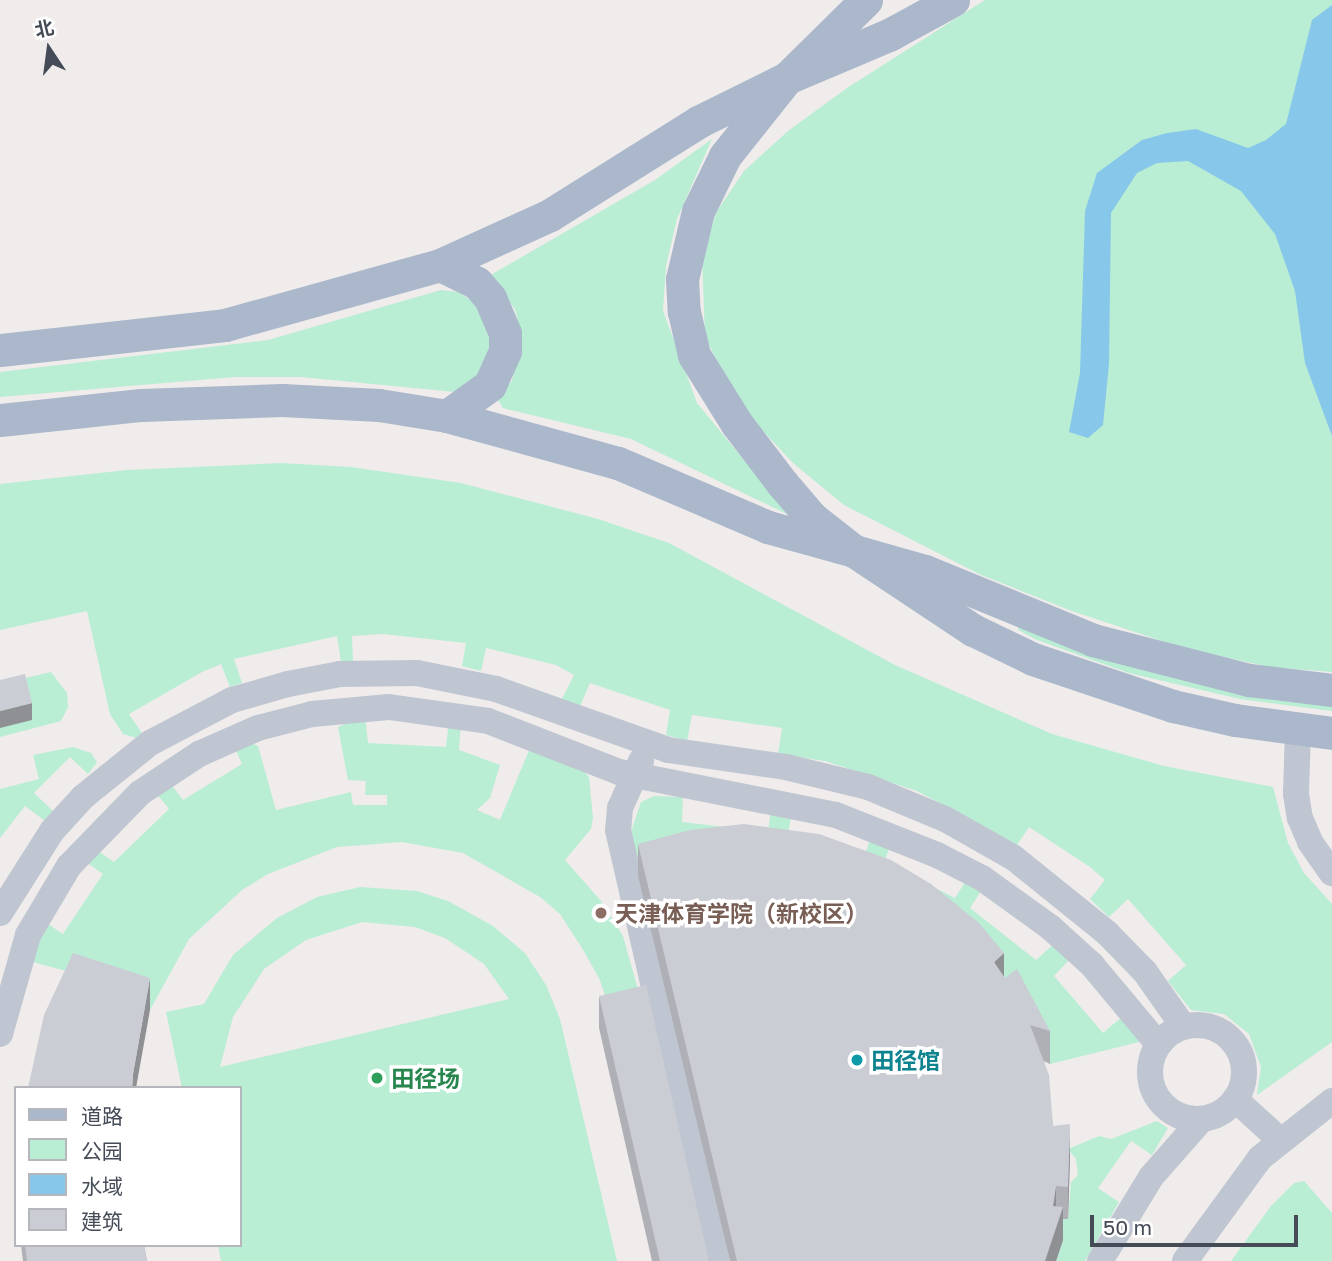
<!DOCTYPE html>
<meta charset="utf-8">
<style>
body{margin:0}
#map{position:relative;width:1332px;height:1261px;overflow:hidden;background:#efeceb;font-family:"Golos Text","Noto Sans SC",sans-serif}
div>[style]{position:absolute}
[style*='--x']{left:calc(var(--x)*1px);top:calc(var(--y)*1px);width:calc(var(--w)*1px);rotate:calc(var(--a)*1deg)}
.green>*{inset:0;background:#b9edd4}
.water>*{inset:0;background:#87c7e9}
.minor>*{height:26px;margin:-13px;padding:0 13px;transform-origin:13px;border-radius:13px;background:#bfc6d1}
.minor>.ring{margin:-13px;padding:0;box-sizing:content-box;background:none;border:26px solid #bfc6d1;border-radius:50%}
.major>*{height:33px;margin:-16.5px;padding:0 16.5px;transform-origin:16.5px;border-radius:16.5px;background:#abb7cb}
.wall>*{inset:0;background:#afb0b6}
.shaded-wall>*{inset:0;background:#8e9094}
.building>*{inset:0;background:#cbcdd4}
.dots>*{width:19px;height:19px;translate:-50% -50%;box-sizing:border-box;border:4px solid #fff;border-radius:50%}
span{translate:-50% -50%;white-space:nowrap;text-align:center;line-height:1.15;-webkit-text-stroke:7px #fff;paint-order:stroke}
.education-label{font-size:23px;color:#785e54;font-weight:700}
.left{translate:0 -50%;text-align:left}
.culture-label{font-size:23px;color:#0d838f;font-weight:700}
.leisure-label{font-size:23px;color:#27864d;font-weight:700}
.legend{position:absolute;left:14px;top:1086px;width:228px;height:161px;box-sizing:border-box;background:#fff;border:2px solid #b5b7bc;margin:0;padding:9px 12px;list-style:none;font-size:21px;color:#454c58}
.legend li{display:flex;align-items:center;gap:14px;height:35px}
.legend b{width:35px;border:2px solid #b5b7bc}
.north{position:absolute;left:14px;top:14px;width:70px;height:70px;-webkit-text-stroke:5px #fff;paint-order:stroke;rotate:347deg;font-size:19px;font-weight:700;line-height:28px;text-align:center;color:#454c58}
.north::after{content:'';display:block;margin:auto;width:24px;height:32px;background:#454c58;clip-path:polygon(50% 0,100% 100%,50% 72%,0 100%)}
.scale{position:absolute;left:1090px;top:1215px;width:208px;height:32px;box-sizing:border-box;border:4px solid #454c58;border-top:0;padding-left:9px;font-size:21px;line-height:24px;white-space:nowrap;color:#454c58;-webkit-text-stroke:5px #fff;paint-order:stroke}
</style>
<div id="map">
<div class="green">
<i style="clip-path:polygon(985px 0,1332px 0,1332px 672px,1270px 667px,1183px 648px,1069px 610px,979px 574px,844px 505px,793px 463px,746px 413px,723px 373px,705px 337px,702px 255px,717px 211px,744px 171px,788px 131px,847px 88px)"></i>
<i style="clip-path:polygon(712px 139px,677px 219px,666px 266px,663px 311px,697px 403px,789px 515px,631px 439px,503px 408px,496px 397px,512px 381px,520px 330px,515px 309px,489px 276px,655px 180px)"></i>
<i style="clip-path:polygon(441px 290px,458px 292px,477px 304px,491px 343px,478px 379px,455px 392px,301px 377px,235px 377px,0 397px,0 372px,268px 340px)"></i>
<i style="clip-path:polygon(281px 463px,351px 467px,461px 483px,598px 519px,669px 543px,895px 665px,1052px 734px,1164px 766px,1273px 787px,1288px 843px,1304px 873px,1332px 904px,1332px 1042px,1257px 1095px,1261px 1067px,1249px 1034px,1224px 1014px,1191px 1010px,1168px 981px,1186px 965px,1128px 899px,1109px 917px,1090px 899px,1105px 880px,1090px 867px,1029px 827px,1017px 845px,917px 791px,825px 761px,778px 754px,782px 728px,692px 715px,687px 741px,666px 735px,670px 710px,590px 683px,580px 706px,562px 699px,574px 675px,556px 665px,486px 648px,481px 671px,462px 666px,466px 643px,383px 634px,352px 636px,353px 661px,341px 662px,337px 636px,234px 659px,242px 683px,230px 687px,221px 664px,202px 672px,129px 714px,143px 735px,137px 738px,123px 734px,110px 714px,87px 611px,0 630px,0 484px,127px 470px)"></i>
<i style="clip-path:polygon(1020px 623px,1332px 701px,1332px 711px,1240px 699px,1129px 673px,1037px 640px,1018px 630px)"></i>
<i style="clip-path:polygon(51px 672px,67px 693px,68px 707px,61px 721px,0 737px,0 684px)"></i>
<i style="clip-path:polygon(365px 716px,368px 743px,446px 747px,449px 721px,461px 723px,459px 750px,500px 765px,490px 798px,477px 810px,500px 820px,530px 748px,581px 768px,589px 777px,593px 818px,591px 829px,565px 860px,601px 901px,623px 936px,644px 1011px,614px 1021px,599px 978px,582px 948px,560px 914px,540px 897px,463px 853px,402px 842px,337px 847px,268px 874px,242px 890px,189px 939px,150px 1010px,77px 974px,29px 961px,45px 922px,63px 934px,103px 874px,86px 862px,95px 849px,114px 862px,169px 809px,156px 793px,170px 783px,183px 800px,242px 764px,234px 746px,249px 742px,258px 746px,276px 810px,351px 792px,353px 805px,387px 805px,387px 795px,365px 795px,366px 781px,348px 780px,338px 727px)"></i>
<i style="clip-path:polygon(73px 747px,91px 753px,97px 762px,88px 774px,70px 757px,34px 793px,53px 811px,45px 821px,25px 806px,0 838px,0 789px,39px 779px,33px 755px)"></i>
<i style="clip-path:polygon(654px 796px,683px 797px,682px 822px,768px 832px,771px 809px,792px 813px,788px 834px,865px 855px,871px 836px,891px 844px,884px 862px,955px 898px,967px 879px,983px 888px,970px 908px,1036px 960px,1054px 944px,1071px 958px,1054px 976px,1103px 1033px,1123px 1016px,1139px 1042px,1050px 1064px,638px 876px,629px 838px,641px 802px)"></i>
<i style="clip-path:polygon(evenodd,360px 887px,417px 891px,448px 901px,493px 926px,525px 953px,546px 985px,560px 1019px,617px 1261px,221px 1261px,218px 1245px,240px 1245px,240px 1088px,182px 1088px,166px 1012px,204px 1004px,233px 955px,277px 918px,317px 897px,360px 887px,362px 922px,415px 927px,445px 938px,484px 964px,509px 999px,220px 1067px,233px 1017px,264px 969px,306px 940px,362px 922px)"></i>
<i style="clip-path:polygon(1157px 1121px,1168px 1128px,1152px 1155px,1131px 1141px,1098px 1188px,1119px 1202px,1085px 1261px,1056px 1261px,1063px 1240px,1056px 1218px,1068px 1219px,1071px 1182px,1078px 1175px,1076px 1159px,1068px 1149px,1099px 1136px,1111px 1139px)"></i>
<i style="clip-path:polygon(1304px 1181px,1332px 1213px,1332px 1261px,1231px 1261px,1271px 1206px,1294px 1183px)"></i>
</div>
<div class="water">
<i style="clip-path:polygon(1332px 5px,1332px 436px,1305px 363px,1295px 291px,1275px 234px,1241px 191px,1188px 161px,1157px 163px,1137px 173px,1111px 213px,1109px 364px,1103px 425px,1088px 438px,1069px 432px,1080px 373px,1085px 211px,1097px 173px,1142px 140px,1167px 133px,1196px 129px,1248px 148px,1266px 140px,1286px 124px,1312px 20px)"></i>
</div>
<div class="minor">
<i style="--x:1298;--y:730;--w:64;--a:91.8"></i>
<i style="--x:1296;--y:794;--w:24;--a:81"></i>
<i style="--x:1300;--y:818;--w:26;--a:67"></i>
<i style="--x:1310;--y:842;--w:38;--a:55"></i>
<i style="--x:641;--y:761;--w:51;--a:114.1"></i>
<i style="--x:620;--y:808;--w:22;--a:95"></i>
<i style="--x:618;--y:830;--w:442;--a:77.1"></i>
<i style="--x:0;--y:913;--w:97;--a:-57.6"></i>
<i style="--x:52;--y:831;--w:46;--a:-47.6"></i>
<i style="--x:83;--y:797;--w:86;--a:-38.9"></i>
<i style="--x:150;--y:743;--w:93;--a:-27.7"></i>
<i style="--x:232;--y:700;--w:58;--a:-15.9"></i>
<i style="--x:288;--y:684;--w:53;--a:-10.9"></i>
<i style="--x:340;--y:674;--w:77;--a:-0.7"></i>
<i style="--x:417;--y:673;--w:81;--a:11.4"></i>
<i style="--x:496;--y:689;--w:182;--a:19.5"></i>
<i style="--x:668;--y:750;--w:119;--a:8.2"></i>
<i style="--x:786;--y:767;--w:84;--a:13.7"></i>
<i style="--x:868;--y:787;--w:83;--a:22.6"></i>
<i style="--x:945;--y:819;--w:79;--a:29.5"></i>
<i style="--x:1014;--y:858;--w:119;--a:38.9"></i>
<i style="--x:1107;--y:933;--w:54;--a:45.7"></i>
<i style="--x:1145;--y:972;--w:66;--a:54.9"></i>
<i class="ring" style="left:1150px;top:1025px;width:68px;height:68px"></i>
<i style="--x:0;--y:1034;--w:103;--a:-74.2"></i>
<i style="--x:28;--y:935;--w:80;--a:-59.3"></i>
<i style="--x:69;--y:866;--w:102;--a:-45.8"></i>
<i style="--x:140;--y:793;--w:71;--a:-33.5"></i>
<i style="--x:199;--y:754;--w:64;--a:-23.8"></i>
<i style="--x:258;--y:728;--w:56;--a:-14.5"></i>
<i style="--x:312;--y:714;--w:77;--a:-5.2"></i>
<i style="--x:389;--y:707;--w:100;--a:8"></i>
<i style="--x:488;--y:721;--w:141;--a:21.3"></i>
<i style="--x:619;--y:772;--w:221;--a:11.2"></i>
<i style="--x:836;--y:815;--w:109;--a:21.6"></i>
<i style="--x:937;--y:855;--w:51;--a:27.1"></i>
<i style="--x:982;--y:878;--w:84;--a:35.8"></i>
<i style="--x:1050;--y:927;--w:57;--a:42.1"></i>
<i style="--x:1092;--y:965;--w:103;--a:50.1"></i>
<i style="--x:1235;--y:1099;--w:62;--a:42.4"></i>
<i style="--x:1100;--y:1261;--w:98;--a:-58.7"></i>
<i style="--x:1151;--y:1177;--w:77;--a:-48.7"></i>
<i style="--x:1185;--y:1261;--w:127;--a:-53.9"></i>
<i style="--x:1260;--y:1158;--w:92;--a:-38.4"></i>
</div>
<div class="major">
<i style="--x:953;--y:0;--w:71;--a:151.3"></i>
<i style="--x:891;--y:34;--w:113;--a:157.1"></i>
<i style="--x:787;--y:78;--w:100;--a:128.5"></i>
<i style="--x:725;--y:156;--w:61;--a:116.1"></i>
<i style="--x:698;--y:211;--w:70;--a:103.2"></i>
<i style="--x:682;--y:279;--w:33;--a:87"></i>
<i style="--x:684;--y:312;--w:44;--a:76.9"></i>
<i style="--x:694;--y:355;--w:81;--a:58.1"></i>
<i style="--x:737;--y:424;--w:74;--a:52.7"></i>
<i style="--x:782;--y:483;--w:46;--a:49.4"></i>
<i style="--x:812;--y:518;--w:53;--a:38.2"></i>
<i style="--x:854;--y:551;--w:74;--a:15.7"></i>
<i style="--x:925;--y:571;--w:182;--a:22.3"></i>
<i style="--x:1093;--y:640;--w:161;--a:14.4"></i>
<i style="--x:1249;--y:680;--w:84;--a:6.9"></i>
<i style="--x:440;--y:265;--w:41;--a:25.9"></i>
<i style="--x:477;--y:283;--w:20;--a:49"></i>
<i style="--x:490;--y:298;--w:38;--a:67"></i>
<i style="--x:505;--y:333;--w:18;--a:90"></i>
<i style="--x:505;--y:351;--w:37;--a:114"></i>
<i style="--x:490;--y:385;--w:53;--a:144.2"></i>
<i style="--x:0;--y:350;--w:226;--a:-6.3"></i>
<i style="--x:225;--y:325;--w:223;--a:-15.6"></i>
<i style="--x:440;--y:265;--w:121;--a:-24.4"></i>
<i style="--x:550;--y:215;--w:175;--a:-32.1"></i>
<i style="--x:698;--y:122;--w:99;--a:-26.3"></i>
<i style="--x:787;--y:78;--w:111;--a:-44.6"></i>
<i style="--x:0;--y:420;--w:142;--a:-6.1"></i>
<i style="--x:141;--y:405;--w:141;--a:-2"></i>
<i style="--x:282;--y:400;--w:97;--a:3"></i>
<i style="--x:379;--y:405;--w:69;--a:9.2"></i>
<i style="--x:447;--y:416;--w:177;--a:15.4"></i>
<i style="--x:618;--y:463;--w:163;--a:23.1"></i>
<i style="--x:768;--y:527;--w:89;--a:15.6"></i>
<i style="--x:854;--y:551;--w:143;--a:33.6"></i>
<i style="--x:973;--y:630;--w:67;--a:25.8"></i>
<i style="--x:1033;--y:659;--w:148;--a:18.6"></i>
<i style="--x:1173;--y:706;--w:64;--a:12.7"></i>
<i style="--x:1235;--y:720;--w:98;--a:7.6"></i>
</div>
<div class="wall">
<i style="clip-path:polygon(638px 844px,1004px 977px,1050px 1031px,1050px 1064px,1044px 1061px,1053px 1126px,1070px 1156px,1068px 1219px,1063px 1219px,1063px 1240px,1056px 1261px,730px 1261px,638px 876px)"></i>
<i style="clip-path:polygon(599px 996px,709px 1261px,652px 1261px,599px 1028px)"></i>
<i style="clip-path:polygon(21px 1245px,144px 1245px,147px 1261px,23px 1261px)"></i>
</div>
<div class="shaded-wall">
<i style="clip-path:polygon(32px 703px,32px 720px,0 728px,0 711px)"></i>
<i style="clip-path:polygon(1004px 953px,1004px 985px,994px 962px)"></i>
<i style="clip-path:polygon(150px 978px,150px 1010px,136px 1088px,132px 1088px,133px 1074px)"></i>
<i style="clip-path:polygon(1070px 1124px,1070px 1156px,1068px 1219px,1068px 1187px)"></i>
<i style="clip-path:polygon(1056px 1186px,1056px 1218px,1063px 1207px,1063px 1240px,1056px 1261px,1045px 1261px)"></i>
</div>
<div class="building">
<i style="clip-path:polygon(25px 674px,32px 703px,0 711px,0 680px)"></i>
<i style="clip-path:polygon(744px 824px,819px 834px,891px 860px,931px 884px,979px 923px,1004px 953px,994px 962px,1005px 978px,1017px 969px,1050px 1031px,1030px 1025px,1049px 1075px,1053px 1126px,1070px 1124px,1068px 1187px,1056px 1186px,1053px 1206px,1063px 1207px,1045px 1261px,737px 1261px,638px 844px,690px 830px)"></i>
<i style="clip-path:polygon(73px 953px,150px 978px,133px 1074px,132px 1088px,28px 1088px,44px 1015px)"></i>
<i style="clip-path:polygon(646px 985px,709px 1261px,660px 1261px,599px 996px)"></i>
<i style="clip-path:polygon(25px 1245px,144px 1245px,147px 1261px,27px 1261px)"></i>
</div>
<div class="dots">
<i style="left:601px;top:913px;background:#8d6e63"></i>
<i style="left:857px;top:1060px;background:#0f9aa8"></i>
<i style="left:377px;top:1078px;background:#2e9e5b"></i>
</div>
<div class="education-label">
<span class="left" style="left:615px;top:913px">天津体育学院（新校区）</span>
</div>
<div class="culture-label">
<span class="left" style="left:871px;top:1060px">田径馆</span>
</div>
<div class="leisure-label">
<span class="left" style="left:391px;top:1078px">田径场</span>
</div>
<ul class="legend">
<li><b style="height:9px;background:#abb7cb"></b>道路</li>
<li><b style="height:19px;background:#b9edd4"></b>公园</li>
<li><b style="height:19px;background:#87c7e9"></b>水域</li>
<li><b style="height:19px;background:#cbcdd4"></b>建筑</li>
</ul>
<div class="north">北</div>
<div class="scale">50 m</div>
</div>
